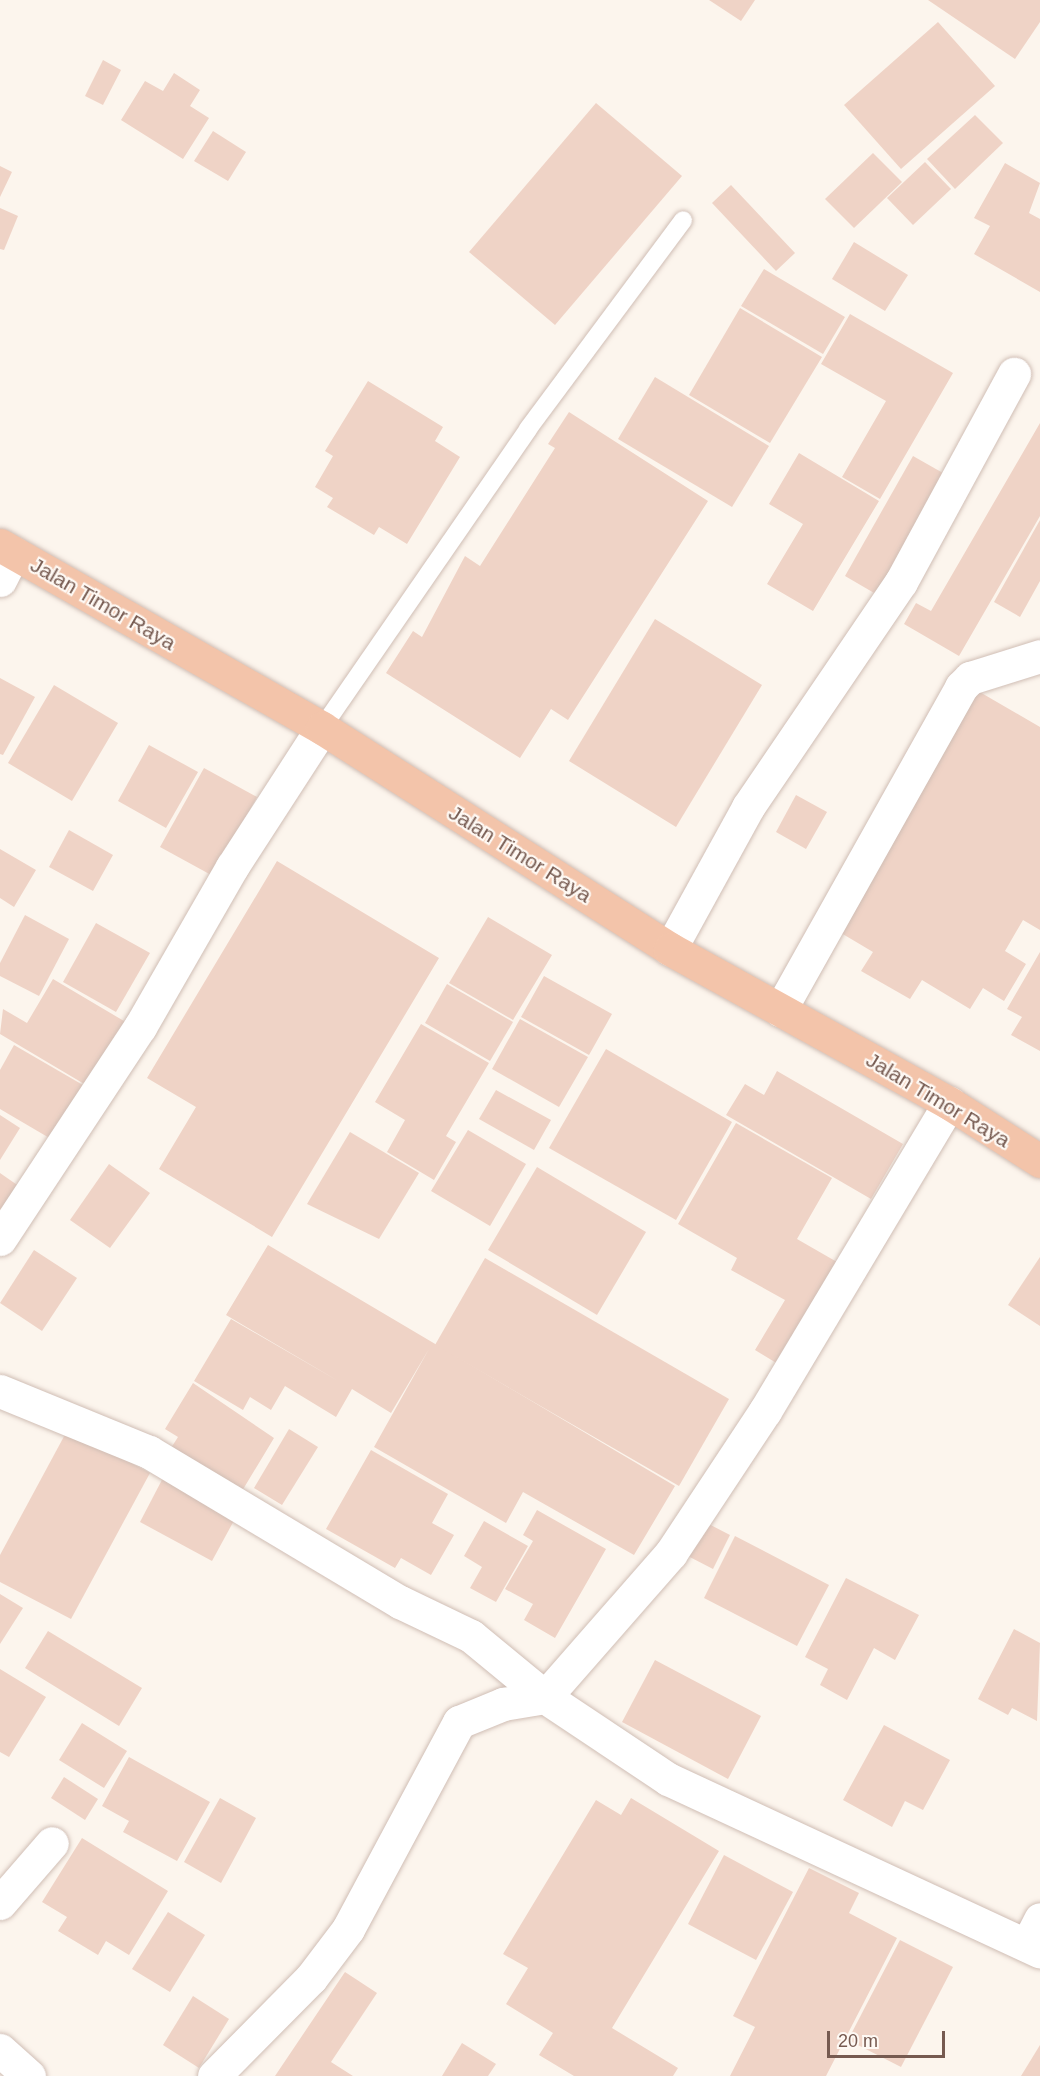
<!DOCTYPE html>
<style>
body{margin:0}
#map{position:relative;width:1040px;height:2076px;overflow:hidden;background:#fcf5ed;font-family:Helvetica,sans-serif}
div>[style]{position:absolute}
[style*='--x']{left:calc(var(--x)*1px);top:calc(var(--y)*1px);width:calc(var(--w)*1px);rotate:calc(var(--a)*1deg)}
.building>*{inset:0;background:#efd3c6}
.roads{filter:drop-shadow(0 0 2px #d0beb5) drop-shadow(0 0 2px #d0beb5)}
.service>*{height:18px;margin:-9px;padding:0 9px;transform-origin:9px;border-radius:9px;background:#fff}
.minor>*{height:33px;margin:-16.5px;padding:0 16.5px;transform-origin:16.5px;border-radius:16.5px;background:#fff}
.trunk>*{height:33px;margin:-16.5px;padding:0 16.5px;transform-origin:16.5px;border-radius:16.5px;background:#f3c4aa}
span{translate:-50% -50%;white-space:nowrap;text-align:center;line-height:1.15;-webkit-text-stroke:4.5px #fef9f4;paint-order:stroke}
.street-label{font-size:21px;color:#765a50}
.scale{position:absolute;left:827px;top:2031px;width:118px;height:27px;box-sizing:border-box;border:3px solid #765a50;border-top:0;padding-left:8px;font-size:18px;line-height:21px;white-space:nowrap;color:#765a50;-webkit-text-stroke:4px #fef9f4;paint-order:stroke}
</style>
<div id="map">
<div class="building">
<i style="clip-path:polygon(709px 0,755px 0,741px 21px)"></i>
<i style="clip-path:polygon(928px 0,1040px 0,1040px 22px,1015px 59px)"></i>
<i style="clip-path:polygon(938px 22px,995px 86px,901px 169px,844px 105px)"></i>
<i style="clip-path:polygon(103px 60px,121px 70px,103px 105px,85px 96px)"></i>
<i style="clip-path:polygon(174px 73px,200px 90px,190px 106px,209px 118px,183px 159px,121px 120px,145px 81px,163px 91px)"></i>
<i style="clip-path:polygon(596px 103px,682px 176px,555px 325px,469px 252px)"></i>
<i style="clip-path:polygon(975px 115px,1003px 143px,955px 189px,927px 159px)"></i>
<i style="clip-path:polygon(213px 131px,246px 152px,228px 181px,194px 161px)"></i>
<i style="clip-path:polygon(873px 153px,902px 182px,854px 228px,825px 199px)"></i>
<i style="clip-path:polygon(925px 162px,951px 189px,913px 225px,887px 198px)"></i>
<i style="clip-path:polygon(1005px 163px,1040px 183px,1029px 213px,1040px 219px,1040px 292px,974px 254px,990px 226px,974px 218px)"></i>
<i style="clip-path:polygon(0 166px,12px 172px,0 197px)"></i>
<i style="clip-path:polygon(731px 185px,795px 253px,776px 271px,712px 203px)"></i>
<i style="clip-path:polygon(0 208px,18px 216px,4px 250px,0 249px)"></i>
<i style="clip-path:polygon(854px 242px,908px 275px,885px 311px,832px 279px)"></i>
<i style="clip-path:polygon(764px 269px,845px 317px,823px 354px,741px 306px)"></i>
<i style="clip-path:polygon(740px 308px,822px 357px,770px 443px,689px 395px)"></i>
<i style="clip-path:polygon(850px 314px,953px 373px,880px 499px,842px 477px,886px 401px,821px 364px)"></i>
<i style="clip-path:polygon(655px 377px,769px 446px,732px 507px,618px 439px)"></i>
<i style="clip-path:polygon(368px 381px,443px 427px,435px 441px,460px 457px,407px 544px,379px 527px,374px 535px,327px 507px,333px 498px,315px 487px,333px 456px,325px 451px)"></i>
<i style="clip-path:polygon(569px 412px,708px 501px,568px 720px,551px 709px,520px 758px,386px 673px,413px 631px,422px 637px,465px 556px,480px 566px,555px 448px,548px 444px)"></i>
<i style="clip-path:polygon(1040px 423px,1040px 516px,959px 656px,904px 624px,916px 603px,931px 611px)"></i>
<i style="clip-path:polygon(799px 453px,879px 501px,813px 611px,767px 584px,803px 524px,769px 504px)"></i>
<i style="clip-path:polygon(913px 456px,950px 477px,881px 597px,845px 576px)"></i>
<i style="clip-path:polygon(1040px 520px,1040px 581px,1020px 617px,994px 602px)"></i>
<i style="clip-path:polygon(655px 619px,762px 685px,676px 827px,569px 761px)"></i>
<i style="clip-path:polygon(0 678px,35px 697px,3px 755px,0 754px)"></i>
<i style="clip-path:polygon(54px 685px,118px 723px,72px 801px,8px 763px)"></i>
<i style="clip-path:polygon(978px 691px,1040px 727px,1040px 930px,1023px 920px,1005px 951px,1026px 964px,1004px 1001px,983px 988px,970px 1009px,922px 980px,910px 999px,861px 971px,873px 952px,836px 930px)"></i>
<i style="clip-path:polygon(149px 745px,198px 772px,166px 828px,118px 801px)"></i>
<i style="clip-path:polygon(204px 768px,257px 797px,213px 876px,160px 847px)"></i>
<i style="clip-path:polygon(796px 795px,827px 812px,806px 849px,776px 832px)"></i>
<i style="clip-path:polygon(69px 830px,113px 855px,93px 891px,49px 867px)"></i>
<i style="clip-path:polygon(0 849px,36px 870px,14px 907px,0 898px)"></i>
<i style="clip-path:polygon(277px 861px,439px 958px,272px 1237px,159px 1169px,196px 1107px,147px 1078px)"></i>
<i style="clip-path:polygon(25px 915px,69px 939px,39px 996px,0 976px,0 963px)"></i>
<i style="clip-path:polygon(488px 917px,552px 955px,513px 1020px,449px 983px)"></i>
<i style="clip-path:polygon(96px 923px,150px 953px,116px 1012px,63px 982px)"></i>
<i style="clip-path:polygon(1040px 952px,1040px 1051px,1011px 1035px,1022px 1017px,1007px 1009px)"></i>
<i style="clip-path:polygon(544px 976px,612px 1014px,589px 1055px,521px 1017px)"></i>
<i style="clip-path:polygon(53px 979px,129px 1024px,91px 1088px,0 1034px,3px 1009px,27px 1023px)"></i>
<i style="clip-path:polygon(447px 984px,513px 1022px,490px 1061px,425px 1023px)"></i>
<i style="clip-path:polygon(520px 1019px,588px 1057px,559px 1107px,492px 1069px)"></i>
<i style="clip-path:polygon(421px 1024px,489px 1063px,446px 1136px,456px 1142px,434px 1180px,387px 1152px,405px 1120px,375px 1102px)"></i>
<i style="clip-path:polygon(14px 1045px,95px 1092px,63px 1146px,0 1109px,0 1070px)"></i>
<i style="clip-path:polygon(606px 1049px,732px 1122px,676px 1220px,549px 1148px)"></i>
<i style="clip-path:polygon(777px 1071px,903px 1144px,871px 1199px,726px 1115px,745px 1084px,764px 1095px)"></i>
<i style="clip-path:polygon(496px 1090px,551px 1120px,534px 1150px,479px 1119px)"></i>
<i style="clip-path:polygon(0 1115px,20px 1128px,0 1160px)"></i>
<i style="clip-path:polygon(736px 1123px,832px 1178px,797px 1239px,837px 1262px,778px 1364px,755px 1350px,785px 1300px,731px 1270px,737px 1258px,678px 1224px)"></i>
<i style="clip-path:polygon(468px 1130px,526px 1164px,490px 1226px,431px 1191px)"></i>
<i style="clip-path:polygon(350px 1132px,419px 1173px,379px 1239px,307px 1204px)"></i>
<i style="clip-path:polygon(109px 1164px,150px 1193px,110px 1248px,70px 1220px)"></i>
<i style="clip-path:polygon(537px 1167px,646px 1232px,597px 1315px,488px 1250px)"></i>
<i style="clip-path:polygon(0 1173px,23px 1189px,0 1222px)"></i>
<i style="clip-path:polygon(268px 1245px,675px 1486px,634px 1555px,523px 1492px,506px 1523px,374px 1447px,429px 1349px,391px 1413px,352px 1389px,336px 1417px,285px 1386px,271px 1410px,250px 1397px,243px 1410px,194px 1381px,231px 1319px,340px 1382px,226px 1315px)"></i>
<i style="clip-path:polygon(34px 1250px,77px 1278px,42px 1331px,0 1303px)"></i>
<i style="clip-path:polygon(1040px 1257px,1040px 1326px,1008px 1305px)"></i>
<i style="clip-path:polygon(485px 1258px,729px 1399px,679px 1486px,435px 1345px)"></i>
<i style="clip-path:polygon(193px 1383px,274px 1438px,242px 1491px,171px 1448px,178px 1437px,165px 1429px)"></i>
<i style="clip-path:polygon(68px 1429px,150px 1473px,71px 1619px,0 1582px,0 1555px)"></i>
<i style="clip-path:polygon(289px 1429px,318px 1447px,282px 1505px,254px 1488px)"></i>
<i style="clip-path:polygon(371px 1450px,448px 1494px,432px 1523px,454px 1535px,431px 1575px,401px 1558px,395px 1568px,326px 1529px)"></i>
<i style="clip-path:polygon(164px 1476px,237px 1515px,212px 1561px,140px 1522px)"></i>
<i style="clip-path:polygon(537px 1510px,606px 1549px,555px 1638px,524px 1620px,533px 1604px,505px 1589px,533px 1541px,523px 1535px)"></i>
<i style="clip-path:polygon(701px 1520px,730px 1535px,713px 1569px,682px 1553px)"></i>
<i style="clip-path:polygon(484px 1521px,528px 1546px,496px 1602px,470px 1588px,482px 1567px,464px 1556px)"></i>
<i style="clip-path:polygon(735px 1536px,829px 1585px,797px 1646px,704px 1598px)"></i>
<i style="clip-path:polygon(846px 1578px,919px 1615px,895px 1660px,874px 1648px,847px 1700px,820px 1685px,828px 1669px,805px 1657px)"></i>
<i style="clip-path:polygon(0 1594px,23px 1608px,0 1644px)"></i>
<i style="clip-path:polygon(1014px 1629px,1040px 1643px,1037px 1721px,1012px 1708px,1008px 1715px,978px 1699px)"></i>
<i style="clip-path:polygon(48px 1631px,142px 1688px,119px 1726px,25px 1668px)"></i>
<i style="clip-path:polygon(655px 1660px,761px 1716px,728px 1779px,622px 1722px)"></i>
<i style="clip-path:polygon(0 1669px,46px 1697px,9px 1757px,0 1752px)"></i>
<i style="clip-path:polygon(82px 1723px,127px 1751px,104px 1788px,59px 1760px)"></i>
<i style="clip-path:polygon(884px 1725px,950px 1760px,923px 1810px,905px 1801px,892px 1827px,843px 1800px)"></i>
<i style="clip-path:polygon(129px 1757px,210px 1802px,177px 1861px,123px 1832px,129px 1821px,102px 1806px)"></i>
<i style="clip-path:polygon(64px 1777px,98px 1799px,85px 1820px,51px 1798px)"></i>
<i style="clip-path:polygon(220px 1798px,256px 1818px,221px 1883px,184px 1862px)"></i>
<i style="clip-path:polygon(631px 1798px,719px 1851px,612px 2028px,678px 2068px,673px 2076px,574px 2076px,539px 2055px,553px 2033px,506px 2004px,528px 1968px,503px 1954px,596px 1800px,621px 1815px)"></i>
<i style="clip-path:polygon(82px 1838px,168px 1891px,129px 1955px,106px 1941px,98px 1955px,58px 1931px,67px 1917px,42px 1902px)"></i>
<i style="clip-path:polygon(724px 1855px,793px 1892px,756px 1960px,688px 1924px)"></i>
<i style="clip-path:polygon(809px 1868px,859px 1893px,849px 1913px,897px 1938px,826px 2076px,730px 2076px,755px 2027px,733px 2016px)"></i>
<i style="clip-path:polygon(168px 1912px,205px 1935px,170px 1992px,132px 1969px)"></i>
<i style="clip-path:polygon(900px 1940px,953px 1967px,901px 2067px,848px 2040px)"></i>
<i style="clip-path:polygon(345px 1972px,377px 1993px,331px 2062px,353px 2076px,275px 2076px)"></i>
<i style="clip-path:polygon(193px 1996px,229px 2019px,199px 2068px,163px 2045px)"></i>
<i style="clip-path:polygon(462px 2043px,496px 2064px,488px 2076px,442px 2076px)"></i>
<i style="clip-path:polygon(1040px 2045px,1040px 2076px,1021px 2076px)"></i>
</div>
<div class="roads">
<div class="service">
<i style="--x:322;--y:728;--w:363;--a:-55.4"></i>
<i style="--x:528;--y:429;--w:260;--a:-53.4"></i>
</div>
<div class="minor">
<i style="--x:0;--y:580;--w:30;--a:-63"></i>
<i style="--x:670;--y:949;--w:162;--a:-61.2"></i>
<i style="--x:748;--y:807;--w:272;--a:-55.8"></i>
<i style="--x:901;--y:582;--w:237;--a:-61.5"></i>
<i style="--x:780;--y:1010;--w:370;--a:-60.7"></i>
<i style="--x:961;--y:687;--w:13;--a:-45"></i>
<i style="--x:970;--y:678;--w:73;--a:-17.4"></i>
<i style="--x:0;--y:1239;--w:254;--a:-56.6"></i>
<i style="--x:140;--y:1027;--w:185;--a:-60.1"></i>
<i style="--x:232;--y:867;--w:166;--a:-57.1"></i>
<i style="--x:0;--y:1391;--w:161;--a:22.3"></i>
<i style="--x:149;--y:1452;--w:292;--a:30.9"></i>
<i style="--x:400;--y:1602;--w:79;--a:25.6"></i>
<i style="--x:471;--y:1636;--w:96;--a:39.5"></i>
<i style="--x:545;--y:1697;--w:148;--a:33.7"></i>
<i style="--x:668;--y:1779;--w:410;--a:24.9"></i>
<i style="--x:0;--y:1903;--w:79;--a:-49.1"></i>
<i style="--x:1027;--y:1945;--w:29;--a:-63"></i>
<i style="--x:0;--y:2050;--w:39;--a:42"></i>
<i style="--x:214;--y:2076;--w:138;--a:-45.3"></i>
<i style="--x:311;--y:1978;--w:61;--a:-52.9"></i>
<i style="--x:348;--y:1929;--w:235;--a:-61.8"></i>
<i style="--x:459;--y:1722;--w:48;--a:-22.2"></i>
<i style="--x:503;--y:1704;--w:43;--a:-9.5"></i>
<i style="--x:545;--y:1697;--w:191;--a:-48.8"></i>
<i style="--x:671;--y:1553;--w:170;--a:-56.5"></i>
<i style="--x:765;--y:1411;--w:359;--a:-59.1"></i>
</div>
<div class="trunk">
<i style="--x:0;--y:545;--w:370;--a:29.6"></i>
<i style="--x:322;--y:728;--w:412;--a:32.4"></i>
<i style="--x:670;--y:949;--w:319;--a:28.9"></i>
<i style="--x:949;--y:1103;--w:108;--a:32.5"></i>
</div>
</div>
<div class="street-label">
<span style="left:103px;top:604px;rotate:30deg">Jalan Timor Raya</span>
<span style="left:520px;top:854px;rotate:32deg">Jalan Timor Raya</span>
<span style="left:938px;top:1100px;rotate:31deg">Jalan Timor Raya</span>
</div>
<div class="scale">20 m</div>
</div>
